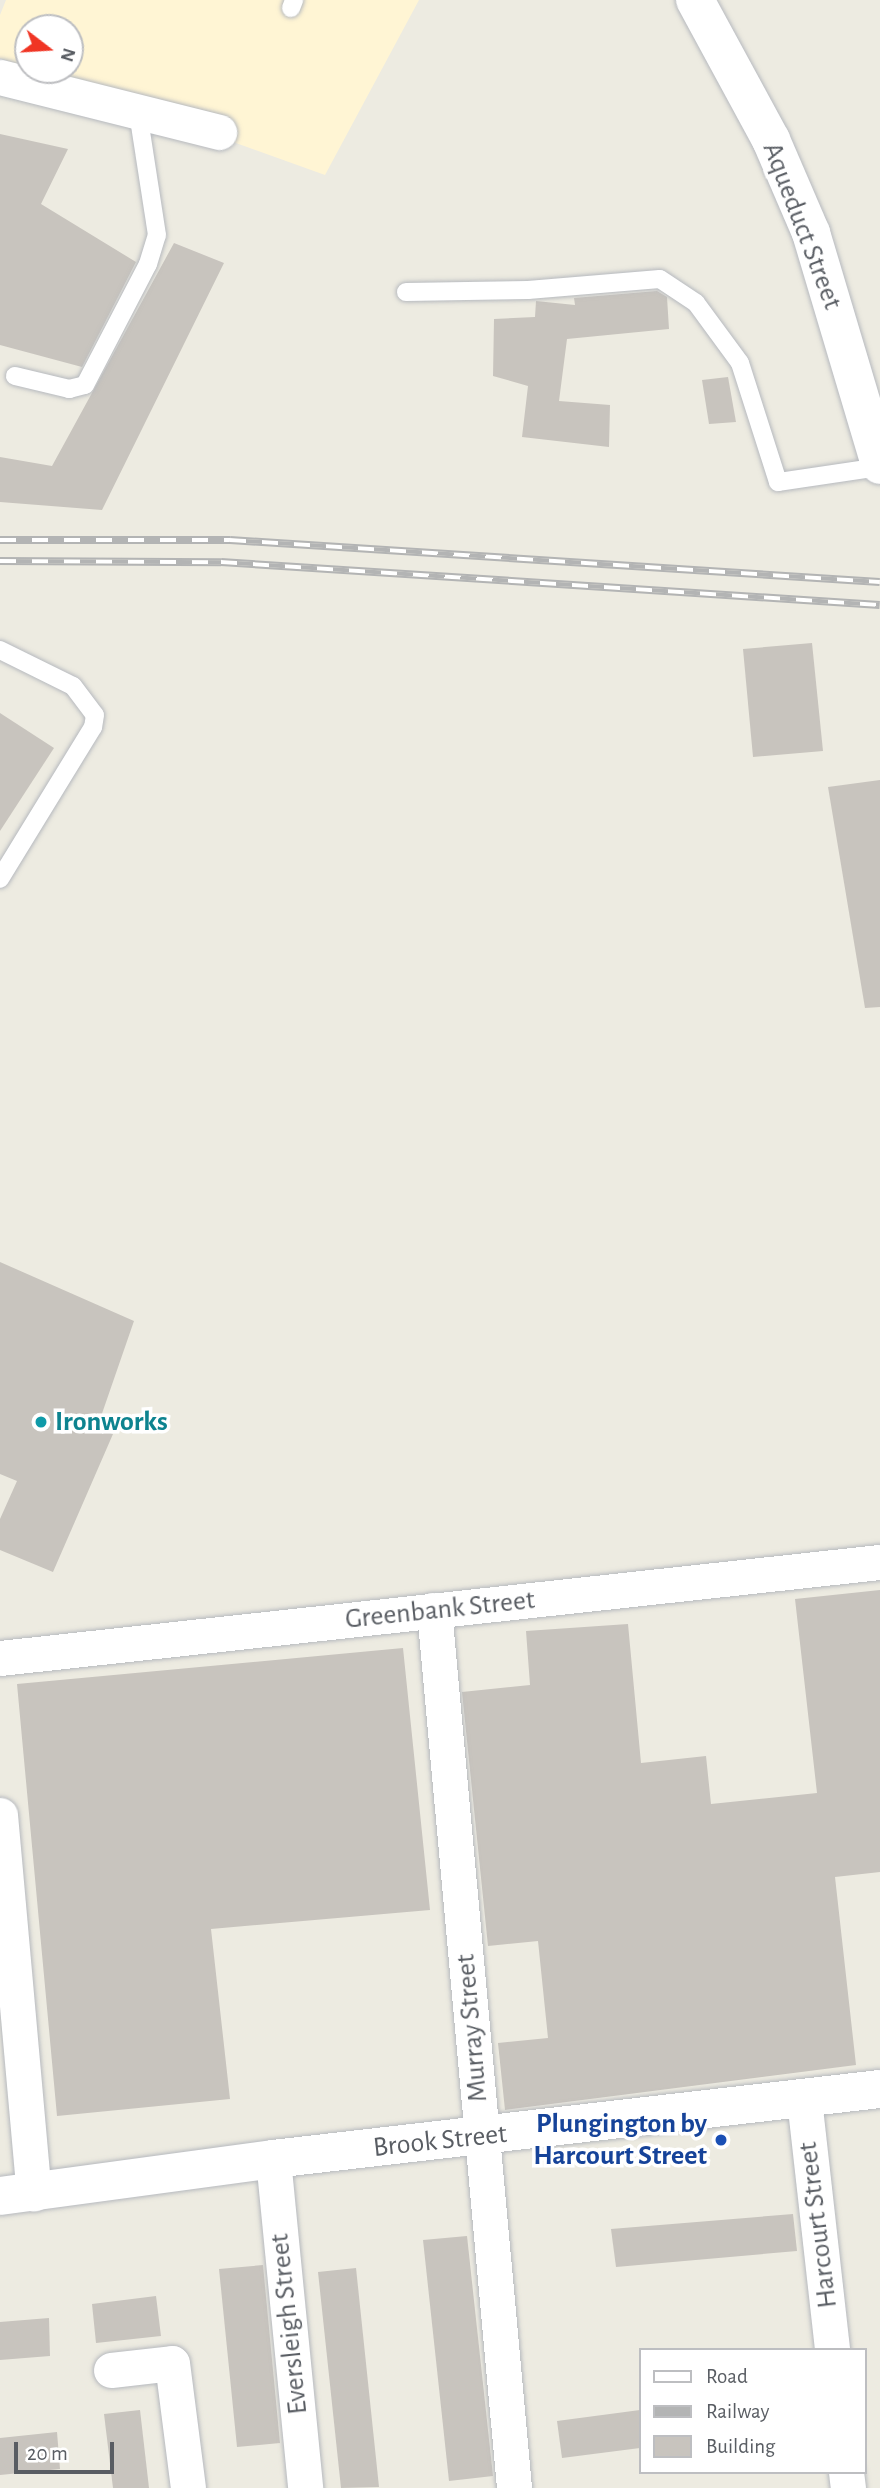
<!DOCTYPE html>
<style>
body{margin:0}
#map{position:relative;width:880px;height:2488px;overflow:hidden;background:#edebe1;font-family:"Alegreya Sans",sans-serif}
div>[style]{position:absolute}
[style*='--x']{left:calc(var(--x)*1px);top:calc(var(--y)*1px);width:calc(var(--w)*1px);rotate:calc(var(--a)*1deg)}
.commercial>*{inset:0;background:#fff5d4}
.building>*{inset:0;background:#c8c4be}
.roads{filter:drop-shadow(0 0 2px #b6b9be) drop-shadow(0 0 2px #b6b9be)}
.lane>*{height:18px;margin:-9px;padding:0 9px;transform-origin:9px;border-radius:9px;background:#fff}
.street>*{height:35px;margin:-17.5px;padding:0 17.5px;transform-origin:17.5px;border-radius:17.5px;background:#fff}
.secondary>*{height:38px;margin:-19px;padding:0 19px;transform-origin:19px;border-radius:19px;background:#fff}
.rail>*{height:8px;margin-top:-4px;transform-origin:0;background:repeating-linear-gradient(90deg,#fff 0 16px,#b3b4b4 0 32px);box-sizing:border-box;border-block:2px solid #b3b4b4}
.dots>*{width:19px;height:19px;translate:-50% -50%;box-sizing:border-box;border:4px solid #fff;border-radius:50%}
span{translate:-50% -50%;white-space:nowrap;text-align:center;line-height:1.15;-webkit-text-stroke:7px #fff;paint-order:stroke}
.street-label{font-size:28px;color:#595d63}
.culture-label{font-size:28px;color:#0d838f;font-weight:700}
.left{translate:0 -50%;text-align:left}
.transit-label{font-size:28px;color:#164399;font-weight:700}
.right{translate:-100% -50%;text-align:right}
.legend{position:absolute;left:639px;top:2348px;width:228px;height:126px;box-sizing:border-box;background:#fff;border:2px solid #bdbec1;margin:0;padding:9px 12px;list-style:none;font-size:21px;color:#595d63}
.legend li{display:flex;align-items:center;gap:14px;height:35px}
.legend b{width:35px;border:2px solid #bdbec1}
.north{position:absolute;left:14px;top:14px;width:70px;height:70px;box-sizing:border-box;background:#fff;border:2px solid #bdbec1;border-radius:50%;rotate:107deg;font-size:19px;font-weight:700;line-height:28px;text-align:center;color:#595d63}
.north::after{content:'';display:block;margin:auto;width:24px;height:32px;background:#f03524;clip-path:polygon(50% 0,100% 100%,50% 72%,0 100%)}
.scale{position:absolute;left:14px;top:2442px;width:100px;height:32px;box-sizing:border-box;border:4px solid #595d63;border-top:0;padding-left:9px;font-size:21px;line-height:24px;white-space:nowrap;color:#595d63;-webkit-text-stroke:5px #fff;paint-order:stroke}
</style>
<div id="map">
<div class="commercial">
<i style="clip-path:polygon(6px 0,419px 0,325px 175px,33px 70px,70px 70px,70px 28px,28px 28px,28px 68px,0 58px,0 15px)"></i>
</div>
<div class="building">
<i style="clip-path:polygon(0 134px,68px 149px,41px 204px,136px 262px,82px 367px,0 345px)"></i>
<i style="clip-path:polygon(174px 243px,224px 263px,102px 510px,0 502px,0 457px,52px 466px)"></i>
<i style="clip-path:polygon(657px 291px,667px 297px,669px 329px,567px 339px,559px 401px,610px 405px,609px 447px,522px 437px,528px 386px,493px 376px,494px 319px,535px 317px,536px 301px,575px 305px,574px 298px)"></i>
<i style="clip-path:polygon(728px 377px,736px 422px,709px 424px,702px 380px)"></i>
<i style="clip-path:polygon(812px 643px,823px 751px,753px 757px,743px 649px)"></i>
<i style="clip-path:polygon(0 713px,54px 748px,0 831px)"></i>
<i style="clip-path:polygon(880px 780px,880px 1007px,865px 1008px,828px 787px)"></i>
<i style="clip-path:polygon(0 1262px,134px 1321px,97px 1428px,113px 1434px,53px 1572px,0 1550px,0 1519px,17px 1481px,0 1474px)"></i>
<i style="clip-path:polygon(880px 1590px,880px 1872px,835px 1877px,856px 2065px,505px 2110px,498px 2043px,548px 2038px,538px 1941px,488px 1946px,462px 1692px,530px 1685px,526px 1631px,628px 1624px,641px 1763px,706px 1756px,711px 1804px,817px 1793px,795px 1599px)"></i>
<i style="clip-path:polygon(403px 1648px,430px 1910px,211px 1929px,230px 2099px,57px 2116px,17px 1684px)"></i>
<i style="clip-path:polygon(793px 2214px,797px 2251px,616px 2267px,611px 2229px)"></i>
<i style="clip-path:polygon(467px 2236px,493px 2476px,449px 2481px,423px 2240px)"></i>
<i style="clip-path:polygon(263px 2265px,280px 2443px,237px 2447px,219px 2269px)"></i>
<i style="clip-path:polygon(356px 2268px,379px 2487px,341px 2488px,318px 2272px)"></i>
<i style="clip-path:polygon(156px 2296px,161px 2336px,96px 2343px,92px 2304px)"></i>
<i style="clip-path:polygon(49px 2318px,50px 2356px,0 2360px,0 2322px)"></i>
<i style="clip-path:polygon(140px 2410px,149px 2488px,113px 2488px,104px 2414px)"></i>
<i style="clip-path:polygon(640px 2410px,640px 2448px,562px 2458px,557px 2421px)"></i>
<i style="clip-path:polygon(57px 2432px,60px 2469px,0 2475px,0 2438px)"></i>
</div>
<div class="roads">
<div class="lane">
<i style="--x:291;--y:8;--w:9;--a:-69"></i>
<i style="--x:406;--y:292;--w:122;--a:-0.9"></i>
<i style="--x:528;--y:290;--w:132;--a:-4.8"></i>
<i style="--x:660;--y:279;--w:43;--a:33.7"></i>
<i style="--x:696;--y:303;--w:74;--a:53.7"></i>
<i style="--x:740;--y:363;--w:125;--a:72.3"></i>
<i style="--x:778;--y:482;--w:103;--a:-8.4"></i>
<i style="--x:15;--y:376;--w:56;--a:13.5"></i>
<i style="--x:69;--y:389;--w:16;--a:-14"></i>
<i style="--x:85;--y:385;--w:136;--a:-62.5"></i>
<i style="--x:148;--y:264;--w:30;--a:-73"></i>
<i style="--x:157;--y:235;--w:124;--a:-98.8"></i>
<i style="--x:0;--y:650;--w:81;--a:26.3"></i>
<i style="--x:73;--y:686;--w:36;--a:53"></i>
<i style="--x:95;--y:715;--w:12;--a:99"></i>
<i style="--x:93;--y:727;--w:178;--a:121.5"></i>
</div>
<div class="street">
<i style="--x:0;--y:77;--w:226;--a:14.1"></i>
<i style="--x:434;--y:1610;--w:882;--a:84.79"></i>
<i style="--x:0;--y:1658;--w:885;--a:-6.23"></i>
<i style="--x:0;--y:1815;--w:380;--a:84.9"></i>
<i style="--x:804;--y:2099;--w:253;--a:83.6"></i>
<i style="--x:273;--y:2159;--w:331;--a:84.4"></i>
<i style="--x:111;--y:2370;--w:61;--a:-6.5"></i>
<i style="--x:172;--y:2363;--w:126;--a:82.7"></i>
<i style="--x:846;--y:2472;--w:16;--a:83"></i>
</div>
<div class="secondary">
<i style="--x:695;--y:0;--w:159;--a:61.5"></i>
<i style="--x:771;--y:140;--w:101;--a:66.7"></i>
<i style="--x:811;--y:233;--w:242;--a:73.4"></i>
<i style="--x:0;--y:2196;--w:275;--a:-7.7"></i>
<i style="--x:273;--y:2159;--w:611;--a:-6.58"></i>
</div>
</div>
<div class="rail">
<i style="--x:0;--y:540;--w:230;--a:0"></i>
<i style="--x:230;--y:540;--w:651;--a:3.7"></i>
<i style="--x:0;--y:561;--w:221;--a:0.3"></i>
<i style="--x:221;--y:562;--w:660;--a:3.73"></i>
</div>
<div class="dots">
<i style="left:41px;top:1422px;background:#0f9aa8"></i>
<i style="left:721px;top:2140px;background:#1a4fb4"></i>
</div>
<div class="street-label">
<span style="left:802px;top:226px;rotate:69deg">Aqueduct Street</span>
<span style="left:440px;top:1610px;rotate:-6deg">Greenbank Street</span>
<span style="left:472px;top:2028px;rotate:-95deg">Murray Street</span>
<span style="left:440px;top:2141px;rotate:-6deg">Brook Street</span>
<span style="left:818px;top:2225px;rotate:-97deg">Harcourt Street</span>
<span style="left:289px;top:2324px;rotate:-96deg">Eversleigh Street</span>
</div>
<div class="culture-label">
<span class="left" style="left:55px;top:1422px">Ironworks</span>
</div>
<div class="transit-label">
<span class="right" style="left:707px;top:2140px">Plungington by<br>Harcourt Street</span>
</div>
<ul class="legend">
<li><b style="height:9px;background:#fff"></b>Road</li>
<li><b style="height:9px;background:#b3b4b4"></b>Railway</li>
<li><b style="height:19px;background:#c8c4be"></b>Building</li>
</ul>
<div class="north">N</div>
<div class="scale">20 m</div>
</div>
